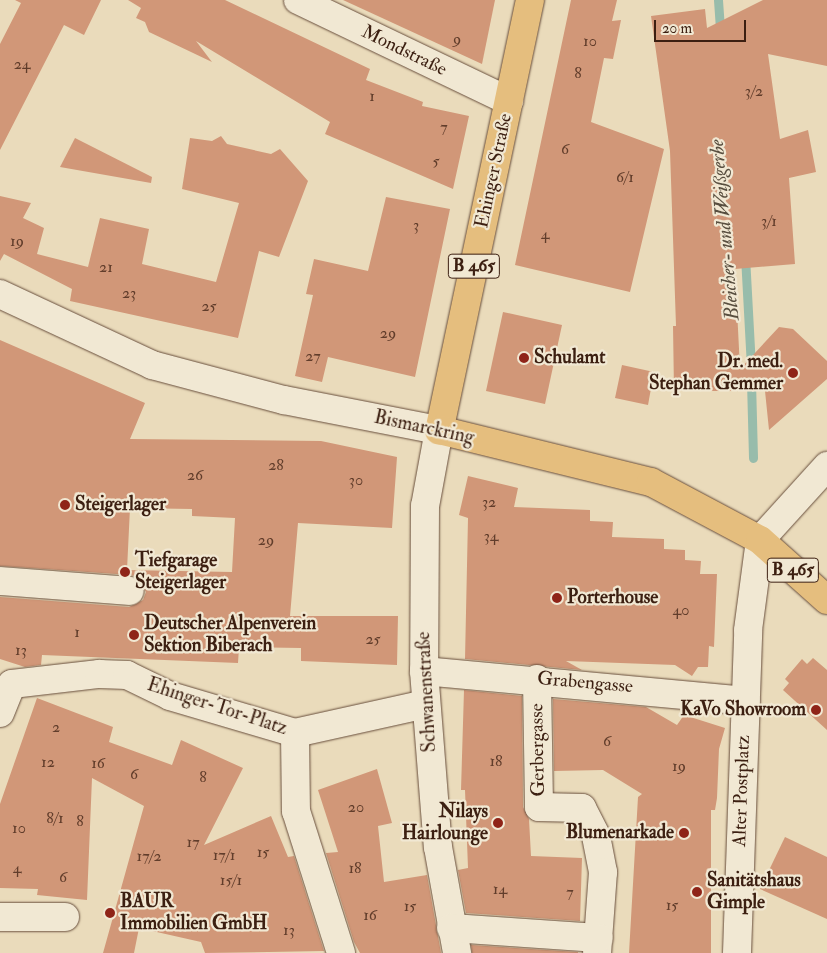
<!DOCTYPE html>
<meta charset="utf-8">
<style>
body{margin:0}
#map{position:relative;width:827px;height:953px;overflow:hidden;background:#eadbbb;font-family:"IM FELL Double Pica",serif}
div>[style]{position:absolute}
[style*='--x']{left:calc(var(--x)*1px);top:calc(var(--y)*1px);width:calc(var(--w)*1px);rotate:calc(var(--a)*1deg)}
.stream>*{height:9px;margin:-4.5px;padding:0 4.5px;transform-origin:4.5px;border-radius:4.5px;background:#98bcab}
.building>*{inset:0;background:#d19778}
.roads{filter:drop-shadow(0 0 1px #684e3c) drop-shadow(0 0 1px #684e3c)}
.street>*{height:28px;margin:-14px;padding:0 14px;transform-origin:14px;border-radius:14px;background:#f1e8d3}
.secondary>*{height:28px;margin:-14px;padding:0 14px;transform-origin:14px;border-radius:14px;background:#f1e8d3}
.primary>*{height:28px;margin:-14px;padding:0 14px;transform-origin:14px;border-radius:14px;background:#e5be7e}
.dots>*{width:14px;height:14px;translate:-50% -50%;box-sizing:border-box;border:2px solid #f1e8d3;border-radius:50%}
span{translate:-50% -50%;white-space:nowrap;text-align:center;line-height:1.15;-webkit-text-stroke:4.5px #f1e8d3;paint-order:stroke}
.number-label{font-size:16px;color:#613d2b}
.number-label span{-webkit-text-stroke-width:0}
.shield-label span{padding:1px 4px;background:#f1e8d3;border:1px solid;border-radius:4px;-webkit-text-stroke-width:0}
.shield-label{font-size:18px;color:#3c1f11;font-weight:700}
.street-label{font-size:19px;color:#3c1f11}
.poi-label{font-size:19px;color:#3c1f11;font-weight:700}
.left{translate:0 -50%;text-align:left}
.right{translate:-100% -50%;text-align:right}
.water-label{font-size:20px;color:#584e3f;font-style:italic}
.scale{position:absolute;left:654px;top:20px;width:92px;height:22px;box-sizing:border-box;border:2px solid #3c1f11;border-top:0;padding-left:6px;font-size:15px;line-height:18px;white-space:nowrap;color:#3c1f11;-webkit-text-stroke:4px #f1e8d3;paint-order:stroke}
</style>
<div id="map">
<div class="stream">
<i style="--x:718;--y:0;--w:32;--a:86"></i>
<i style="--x:745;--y:256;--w:112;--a:86.9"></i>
<i style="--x:751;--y:381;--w:77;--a:88.5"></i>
</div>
<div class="building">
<i style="clip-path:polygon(15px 0,101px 0,84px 35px,64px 25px,0 150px,0 44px,21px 3px)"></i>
<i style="clip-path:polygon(128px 0,225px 0,370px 69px,366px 80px,423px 102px,422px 106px,469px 116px,453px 189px,325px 134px,330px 122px,196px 41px,212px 62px,149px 32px,145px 22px,136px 18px,141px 8px)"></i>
<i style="clip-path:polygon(343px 0,495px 0,482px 64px)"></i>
<i style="clip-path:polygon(571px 0,617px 0,612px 21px,621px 20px,613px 59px,604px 58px,591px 122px,664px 149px,630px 292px,515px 265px)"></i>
<i style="clip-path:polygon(763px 0,827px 0,827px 66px,768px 54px,780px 139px,808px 130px,816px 172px,789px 178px,795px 264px,735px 269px,740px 369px,779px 327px,793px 329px,827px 361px,827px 379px,769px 430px,765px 391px,674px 391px,673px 326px,676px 326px,670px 151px,651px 16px,705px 9px,707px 28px)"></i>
<i style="clip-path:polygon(221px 136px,227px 144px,271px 154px,280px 149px,308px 181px,279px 257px,259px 251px,238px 338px,70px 301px,72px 289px,4px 254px,0 261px,0 196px,31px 203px,23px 218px,44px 228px,37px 254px,88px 267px,100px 218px,149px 229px,142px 264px,216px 282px,239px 203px,182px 189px,190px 138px,212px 141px)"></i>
<i style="clip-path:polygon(75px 138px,152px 177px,151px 183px,60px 167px)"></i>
<i style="clip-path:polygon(386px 197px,450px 209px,415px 377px,328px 357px,322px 382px,295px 376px,313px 295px,306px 294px,314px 259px,368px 271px)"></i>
<i style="clip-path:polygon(503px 312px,562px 325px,545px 404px,486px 391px)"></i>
<i style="clip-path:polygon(evenodd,0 340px,145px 403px,130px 439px,321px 441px,397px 457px,392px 528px,298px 523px,290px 616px,398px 616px,397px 665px,301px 661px,301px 648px,239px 647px,238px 663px,42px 655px,41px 665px,25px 667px,0 659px,0 597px,129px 607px,143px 600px,146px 592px,139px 578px,131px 575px,0 566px,0 340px,130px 508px,192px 509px,192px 516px,235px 518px,232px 572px,127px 570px,130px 508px)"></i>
<i style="clip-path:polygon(622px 365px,654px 372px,648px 405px,615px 398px)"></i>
<i style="clip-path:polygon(468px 476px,518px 488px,514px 507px,590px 510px,590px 521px,613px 522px,612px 537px,664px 539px,664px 549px,685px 550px,685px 560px,701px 561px,700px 574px,717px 574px,714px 647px,709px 646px,708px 667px,698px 667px,692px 676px,675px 665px,566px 661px,582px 670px,465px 659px,468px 518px,459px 515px)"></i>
<i style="clip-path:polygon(813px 658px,827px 670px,827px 730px,783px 690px,789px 683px,785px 679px,802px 659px,807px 664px)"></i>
<i style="clip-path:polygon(464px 690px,522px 696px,523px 807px,529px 819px,531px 856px,582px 858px,580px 921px,466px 913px,458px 870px,468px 868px,465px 790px,461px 790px)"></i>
<i style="clip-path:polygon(37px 698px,113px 727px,109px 742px,172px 765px,181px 740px,243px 768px,204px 845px,271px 816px,288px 857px,294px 856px,324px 951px,205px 953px,201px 942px,139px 928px,134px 953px,103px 953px,144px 806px,92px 778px,87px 900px,37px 895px,38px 889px,0 888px,0 804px)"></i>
<i style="clip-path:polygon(553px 699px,646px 707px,677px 725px,684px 715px,725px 728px,719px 749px,717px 798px,715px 810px,711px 810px,711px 953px,629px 953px,638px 797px,642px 794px,603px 770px,554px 771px)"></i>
<i style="clip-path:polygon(377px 769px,392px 823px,378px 826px,384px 882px,427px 875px,441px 953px,360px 953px,354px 942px,326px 853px,338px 852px,318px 790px)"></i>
<i style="clip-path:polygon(785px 837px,827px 857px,827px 919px,760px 889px)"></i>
<i style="clip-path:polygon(471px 945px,578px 952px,578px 953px,472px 953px)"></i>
</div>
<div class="roads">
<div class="street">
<i style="--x:298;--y:0;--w:234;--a:25.6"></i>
<i style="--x:439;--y:430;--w:77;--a:100.4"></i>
<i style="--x:425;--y:506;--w:165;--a:90.3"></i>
<i style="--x:424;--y:671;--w:177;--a:85.5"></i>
<i style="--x:438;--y:847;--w:108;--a:79.8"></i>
<i style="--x:0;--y:581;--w:130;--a:4.4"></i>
<i style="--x:424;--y:671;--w:323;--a:5.3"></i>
<i style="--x:537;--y:679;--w:128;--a:89.1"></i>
<i style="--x:539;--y:807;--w:43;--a:1.3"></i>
<i style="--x:582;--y:808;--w:31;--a:63"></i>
<i style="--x:596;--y:836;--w:37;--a:79"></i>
<i style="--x:603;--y:872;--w:81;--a:94.2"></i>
<i style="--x:0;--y:713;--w:31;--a:-68"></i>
<i style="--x:12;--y:684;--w:88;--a:-6.6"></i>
<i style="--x:99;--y:674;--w:28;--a:2"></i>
<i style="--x:127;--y:675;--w:48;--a:26"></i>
<i style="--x:170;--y:696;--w:130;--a:16.5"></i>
<i style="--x:295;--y:733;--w:134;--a:-12.5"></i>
<i style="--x:295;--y:733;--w:78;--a:89.3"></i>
<i style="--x:296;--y:811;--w:149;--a:72.4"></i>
<i style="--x:0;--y:917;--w:65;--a:0"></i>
<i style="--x:451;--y:928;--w:148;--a:3.9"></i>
<i style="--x:737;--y:953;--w:323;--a:-88"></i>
<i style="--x:748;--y:630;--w:91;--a:-82.4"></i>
<i style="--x:760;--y:540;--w:100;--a:-47.8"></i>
</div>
<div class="secondary">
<i style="--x:0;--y:294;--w:168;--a:25"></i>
<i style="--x:152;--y:365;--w:137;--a:14.9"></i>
<i style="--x:284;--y:400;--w:158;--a:11"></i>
</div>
<div class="primary">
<i style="--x:530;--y:0;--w:440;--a:101.9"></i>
<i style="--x:439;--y:430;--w:218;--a:13.8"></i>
<i style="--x:651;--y:482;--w:123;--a:28"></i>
<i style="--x:760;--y:540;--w:90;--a:41.8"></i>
</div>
</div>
<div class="dots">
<i style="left:524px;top:358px;background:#8f2418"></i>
<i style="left:793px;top:373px;background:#8f2418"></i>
<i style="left:65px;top:505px;background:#8f2418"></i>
<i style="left:125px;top:572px;background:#8f2418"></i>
<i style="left:557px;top:598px;background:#8f2418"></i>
<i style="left:134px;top:635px;background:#8f2418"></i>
<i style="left:816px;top:710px;background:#8f2418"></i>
<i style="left:498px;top:823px;background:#8f2418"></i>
<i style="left:684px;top:833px;background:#8f2418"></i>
<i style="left:697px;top:892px;background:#8f2418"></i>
<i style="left:110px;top:913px;background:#8f2418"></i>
</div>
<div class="number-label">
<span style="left:457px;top:39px">9</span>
<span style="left:590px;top:41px">10</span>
<span style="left:22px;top:64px">24</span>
<span style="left:578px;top:73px">8</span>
<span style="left:754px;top:91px">3/2</span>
<span style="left:372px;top:96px">1</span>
<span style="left:444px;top:127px">7</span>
<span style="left:565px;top:149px">6</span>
<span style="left:436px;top:161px">5</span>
<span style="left:625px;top:177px">6/1</span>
<span style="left:769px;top:221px">3/1</span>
<span style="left:416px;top:225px">3</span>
<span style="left:545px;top:234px">4</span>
<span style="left:17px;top:241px">19</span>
<span style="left:106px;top:267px">21</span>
<span style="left:129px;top:293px">23</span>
<span style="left:209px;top:306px">25</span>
<span style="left:388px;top:333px">29</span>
<span style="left:313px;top:356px">27</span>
<span style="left:276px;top:465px">28</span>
<span style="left:195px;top:475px">26</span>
<span style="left:356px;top:480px">30</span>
<span style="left:489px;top:502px">32</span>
<span style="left:491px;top:536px">34</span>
<span style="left:266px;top:540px">29</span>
<span style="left:681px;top:610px">40</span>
<span style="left:77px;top:632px">1</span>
<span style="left:373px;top:639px">25</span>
<span style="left:21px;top:650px">13</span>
<span style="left:56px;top:727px">2</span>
<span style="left:607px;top:741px">6</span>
<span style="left:496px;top:761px">18</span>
<span style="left:48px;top:762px">12</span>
<span style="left:98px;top:763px">16</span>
<span style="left:679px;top:766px">19</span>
<span style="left:134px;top:774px">6</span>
<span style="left:203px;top:777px">8</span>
<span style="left:356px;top:807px">20</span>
<span style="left:55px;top:818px">8/1</span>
<span style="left:80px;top:821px">8</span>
<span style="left:19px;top:828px">10</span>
<span style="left:193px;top:842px">17</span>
<span style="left:263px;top:852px">15</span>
<span style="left:224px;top:855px">17/1</span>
<span style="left:149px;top:856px">17/2</span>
<span style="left:17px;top:868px">4</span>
<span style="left:355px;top:868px">18</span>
<span style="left:63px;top:877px">6</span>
<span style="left:231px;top:880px">15/1</span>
<span style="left:500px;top:889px">14</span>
<span style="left:570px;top:892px">7</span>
<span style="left:672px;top:905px">15</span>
<span style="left:410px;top:906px">15</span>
<span style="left:370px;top:915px">16</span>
<span style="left:289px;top:930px">13</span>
</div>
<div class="shield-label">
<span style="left:474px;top:266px">B 465</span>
<span style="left:793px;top:570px">B 465</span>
</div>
<div class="street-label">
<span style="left:404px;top:51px;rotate:26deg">Mondstraße</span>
<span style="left:494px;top:171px;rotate:-78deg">Ehinger Straße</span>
<span style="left:424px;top:428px;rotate:12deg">Bismarckring</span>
<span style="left:585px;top:683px;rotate:5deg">Grabengasse</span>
<span style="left:427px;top:692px;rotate:-93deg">Schwanenstraße</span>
<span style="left:217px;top:707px;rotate:18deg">Ehinger-Tor-Platz</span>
<span style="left:538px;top:750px;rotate:-91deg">Gerbergasse</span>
<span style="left:742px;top:791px;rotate:-88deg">Alter Postplatz</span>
</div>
<div class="poi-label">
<span class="left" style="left:534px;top:358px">Schulamt</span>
<span class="right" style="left:783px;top:373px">Dr. med.<br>Stephan Gemmer</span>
<span class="left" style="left:75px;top:505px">Steigerlager</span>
<span class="left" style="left:135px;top:572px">Tiefgarage<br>Steigerlager</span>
<span class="left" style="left:567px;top:598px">Porterhouse</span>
<span class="left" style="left:144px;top:635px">Deutscher Alpenverein<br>Sektion Biberach</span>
<span class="right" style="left:806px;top:710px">KaVo Showroom</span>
<span class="right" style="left:488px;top:823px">Nilays<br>Hairlounge</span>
<span class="right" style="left:674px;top:833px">Blumenarkade</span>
<span class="left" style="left:707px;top:892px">Sanitätshaus<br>Gimple</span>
<span class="left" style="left:120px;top:913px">BAUR<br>Immobilien GmbH</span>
</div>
<div class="water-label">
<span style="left:724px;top:230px;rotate:-95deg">Bleicher- und Weißgerbe</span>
</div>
<div class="scale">20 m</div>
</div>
